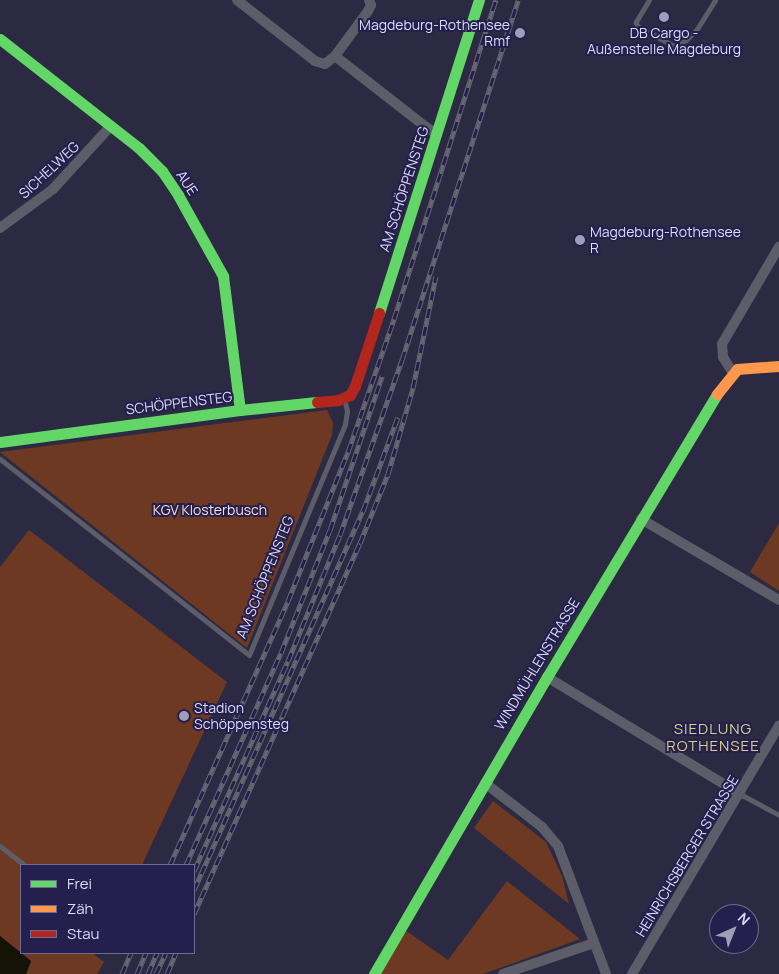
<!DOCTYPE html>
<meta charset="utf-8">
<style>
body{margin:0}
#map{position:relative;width:779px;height:974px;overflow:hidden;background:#2c2a42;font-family:Manrope,sans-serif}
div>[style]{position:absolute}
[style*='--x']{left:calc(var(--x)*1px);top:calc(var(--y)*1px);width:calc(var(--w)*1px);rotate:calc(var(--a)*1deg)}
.green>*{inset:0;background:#6e3923}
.water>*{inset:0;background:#151206}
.lane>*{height:5px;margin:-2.5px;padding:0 2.5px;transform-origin:2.5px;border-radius:2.5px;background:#5d5d69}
.street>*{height:10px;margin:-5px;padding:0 5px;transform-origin:5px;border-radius:5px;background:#5d5d69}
.fast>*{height:11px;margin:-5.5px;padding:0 5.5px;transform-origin:5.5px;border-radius:5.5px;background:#63d668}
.slow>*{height:11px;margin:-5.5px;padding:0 5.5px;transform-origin:5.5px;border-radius:5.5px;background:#ff974d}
.jam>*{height:11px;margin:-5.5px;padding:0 5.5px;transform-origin:5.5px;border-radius:5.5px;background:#b3261e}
.rail>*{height:5px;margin-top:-2.5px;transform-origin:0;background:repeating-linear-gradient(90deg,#241f4c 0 9px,#676675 0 18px);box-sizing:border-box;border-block:1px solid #676675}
.dots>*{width:14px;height:14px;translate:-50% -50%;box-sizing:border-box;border:2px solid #241f4c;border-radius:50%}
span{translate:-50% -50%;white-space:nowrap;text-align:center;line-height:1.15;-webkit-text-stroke:4px #241f4c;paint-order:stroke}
.poi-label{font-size:14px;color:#dbdcf9}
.right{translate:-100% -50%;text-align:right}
.left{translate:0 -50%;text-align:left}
.street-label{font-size:14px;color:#dbdcf9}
.park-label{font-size:14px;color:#f4ddd4}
.neighbourhood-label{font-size:15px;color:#d8d183;letter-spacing:1px}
.legend{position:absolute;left:20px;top:864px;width:175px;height:90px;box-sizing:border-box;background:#241f4c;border:1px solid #6d6b91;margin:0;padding:6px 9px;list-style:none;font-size:15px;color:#dbdcf9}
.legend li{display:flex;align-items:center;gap:10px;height:25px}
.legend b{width:25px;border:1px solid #6d6b91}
.north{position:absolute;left:709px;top:904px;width:50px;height:50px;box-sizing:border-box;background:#241f4c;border:1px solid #6d6b91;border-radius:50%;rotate:44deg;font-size:14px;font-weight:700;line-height:20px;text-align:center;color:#dbdcf9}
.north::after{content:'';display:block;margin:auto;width:18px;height:22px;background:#9e9eb9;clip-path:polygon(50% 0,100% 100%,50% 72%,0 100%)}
</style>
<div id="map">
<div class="green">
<i style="clip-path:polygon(327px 410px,333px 423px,332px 435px,247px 648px,0 452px)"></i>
<i style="clip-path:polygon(779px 523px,779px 591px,750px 572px)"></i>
<i style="clip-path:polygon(29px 530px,227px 682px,142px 865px,21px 865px,21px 953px,92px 953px,104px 962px,97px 974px,26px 974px,31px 961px,0 936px,0 567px)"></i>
<i style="clip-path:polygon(493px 801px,546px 842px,562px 876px,569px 904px,474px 828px)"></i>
<i style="clip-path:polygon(507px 881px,580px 939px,483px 974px,378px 974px,405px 930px,448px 960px)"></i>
</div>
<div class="water">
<i style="clip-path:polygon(0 936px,31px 961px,26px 974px,0 974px)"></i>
</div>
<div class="lane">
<i style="--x:649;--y:0;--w:26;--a:121"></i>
<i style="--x:636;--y:22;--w:4;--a:76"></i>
<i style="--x:637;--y:26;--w:42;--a:28.4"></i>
<i style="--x:674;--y:46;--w:13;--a:-27"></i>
<i style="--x:686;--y:40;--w:16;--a:-45"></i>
<i style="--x:697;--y:29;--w:34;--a:-58"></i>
<i style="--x:0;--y:459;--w:317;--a:38.2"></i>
<i style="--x:249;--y:655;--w:250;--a:-67.4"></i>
<i style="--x:345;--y:424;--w:13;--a:-81"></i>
<i style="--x:347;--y:411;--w:13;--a:-103"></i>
<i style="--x:740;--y:794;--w:44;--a:28.3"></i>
<i style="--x:0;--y:846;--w:31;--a:38"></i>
</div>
<div class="street">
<i style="--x:237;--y:0;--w:99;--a:38"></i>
<i style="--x:315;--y:61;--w:10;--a:17"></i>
<i style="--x:325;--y:64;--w:13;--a:-39"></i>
<i style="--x:335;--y:56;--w:115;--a:38"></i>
<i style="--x:426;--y:127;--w:13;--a:32"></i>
<i style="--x:335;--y:56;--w:56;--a:-53.7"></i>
<i style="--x:368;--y:11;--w:7;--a:-63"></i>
<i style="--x:371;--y:5;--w:5;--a:-112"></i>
<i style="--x:0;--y:228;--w:66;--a:-36.3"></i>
<i style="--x:53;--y:189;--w:86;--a:-47.4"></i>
<i style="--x:733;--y:373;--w:19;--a:-122"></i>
<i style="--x:723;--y:357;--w:13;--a:-94"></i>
<i style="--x:722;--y:344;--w:113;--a:-59.6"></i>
<i style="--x:641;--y:519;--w:160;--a:30.4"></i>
<i style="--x:547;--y:677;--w:226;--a:31.2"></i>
<i style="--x:485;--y:783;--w:72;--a:37.7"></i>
<i style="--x:542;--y:827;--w:25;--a:50"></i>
<i style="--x:558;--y:846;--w:137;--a:69.4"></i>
<i style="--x:503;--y:974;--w:96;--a:-18.8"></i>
<i style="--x:632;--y:974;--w:289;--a:-59.4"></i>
</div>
<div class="fast">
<i style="--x:0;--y:39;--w:177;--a:38.1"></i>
<i style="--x:139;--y:148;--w:33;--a:45"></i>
<i style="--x:162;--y:171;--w:29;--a:56"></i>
<i style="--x:178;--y:195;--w:93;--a:60.9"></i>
<i style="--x:223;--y:276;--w:135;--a:82.8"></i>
<i style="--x:379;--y:313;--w:329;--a:-72.3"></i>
<i style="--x:0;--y:442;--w:242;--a:-7.6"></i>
<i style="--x:240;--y:410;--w:77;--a:-5.9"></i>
<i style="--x:374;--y:974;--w:344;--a:-59.8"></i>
<i style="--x:547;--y:677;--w:330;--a:-59"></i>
</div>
<div class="slow">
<i style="--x:717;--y:394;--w:32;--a:-51"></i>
<i style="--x:737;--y:369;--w:42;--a:-4.1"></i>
</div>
<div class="jam">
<i style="--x:317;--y:402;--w:21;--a:-5"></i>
<i style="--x:338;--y:400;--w:13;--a:-23"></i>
<i style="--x:350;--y:395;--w:10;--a:-61"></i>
<i style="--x:355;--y:386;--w:77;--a:-71.8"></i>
</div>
<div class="rail">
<i style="--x:170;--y:865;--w:289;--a:-65.9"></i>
<i style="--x:288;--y:601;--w:161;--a:-68.1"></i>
<i style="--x:348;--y:452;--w:141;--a:-70.9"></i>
<i style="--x:394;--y:319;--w:335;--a:-72.3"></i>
<i style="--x:186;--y:865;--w:232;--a:-65.9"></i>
<i style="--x:281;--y:653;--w:132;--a:-68.3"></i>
<i style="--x:330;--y:530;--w:163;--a:-71.3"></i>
<i style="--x:194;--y:871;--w:230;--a:-65.9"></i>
<i style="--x:288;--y:661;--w:136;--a:-67.6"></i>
<i style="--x:340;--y:535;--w:186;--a:-70.5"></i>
<i style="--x:402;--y:360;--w:378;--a:-72.1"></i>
<i style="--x:194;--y:890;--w:415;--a:-66"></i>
<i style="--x:363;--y:511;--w:100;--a:-69.6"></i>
<i style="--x:194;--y:914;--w:406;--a:-65.9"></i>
<i style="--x:360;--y:543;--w:74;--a:-67.9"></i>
<i style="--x:388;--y:474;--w:90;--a:-73.8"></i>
<i style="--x:413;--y:388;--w:114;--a:-78.4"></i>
<i style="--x:122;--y:974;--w:23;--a:-67"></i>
<i style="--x:137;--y:974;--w:23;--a:-67"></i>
<i style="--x:148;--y:974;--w:23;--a:-67"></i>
<i style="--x:156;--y:974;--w:23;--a:-65"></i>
<i style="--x:167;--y:974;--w:23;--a:-67"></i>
</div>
<div class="dots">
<i style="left:664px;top:17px;background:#9e9eb9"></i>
<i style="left:520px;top:33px;background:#9e9eb9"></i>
<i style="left:580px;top:240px;background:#9e9eb9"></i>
<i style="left:184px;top:716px;background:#9e9eb9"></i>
</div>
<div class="poi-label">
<span class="right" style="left:510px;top:33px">Magdeburg-Rothensee<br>Rmf</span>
<span style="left:664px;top:41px">DB Cargo -<br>Außenstelle Magdeburg</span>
<span class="left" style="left:590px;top:240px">Magdeburg-Rothensee<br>R</span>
<span class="left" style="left:194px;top:716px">Stadion<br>Schöppensteg</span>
</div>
<div class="street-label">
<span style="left:49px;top:170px;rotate:-43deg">SICHELWEG</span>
<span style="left:187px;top:183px;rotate:57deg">AUE</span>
<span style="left:404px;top:189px;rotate:-72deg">AM SCHÖPPENSTEG</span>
<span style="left:179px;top:403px;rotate:-7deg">SCHÖPPENSTEG</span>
<span style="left:265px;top:577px;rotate:-68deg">AM SCHÖPPENSTEG</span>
<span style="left:537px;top:664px;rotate:-59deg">WINDMÜHLENSTRASSE</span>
<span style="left:687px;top:856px;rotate:-59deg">HEINRICHSBERGER STRASSE</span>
</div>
<div class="park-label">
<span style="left:210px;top:510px">KGV Klosterbusch</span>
</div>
<div class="neighbourhood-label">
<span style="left:713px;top:737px">SIEDLUNG<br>ROTHENSEE</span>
</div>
<ul class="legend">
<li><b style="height:6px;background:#63d668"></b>Frei</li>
<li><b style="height:6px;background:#ff974d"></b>Zäh</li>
<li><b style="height:6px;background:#b3261e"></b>Stau</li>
</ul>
<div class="north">N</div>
</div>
